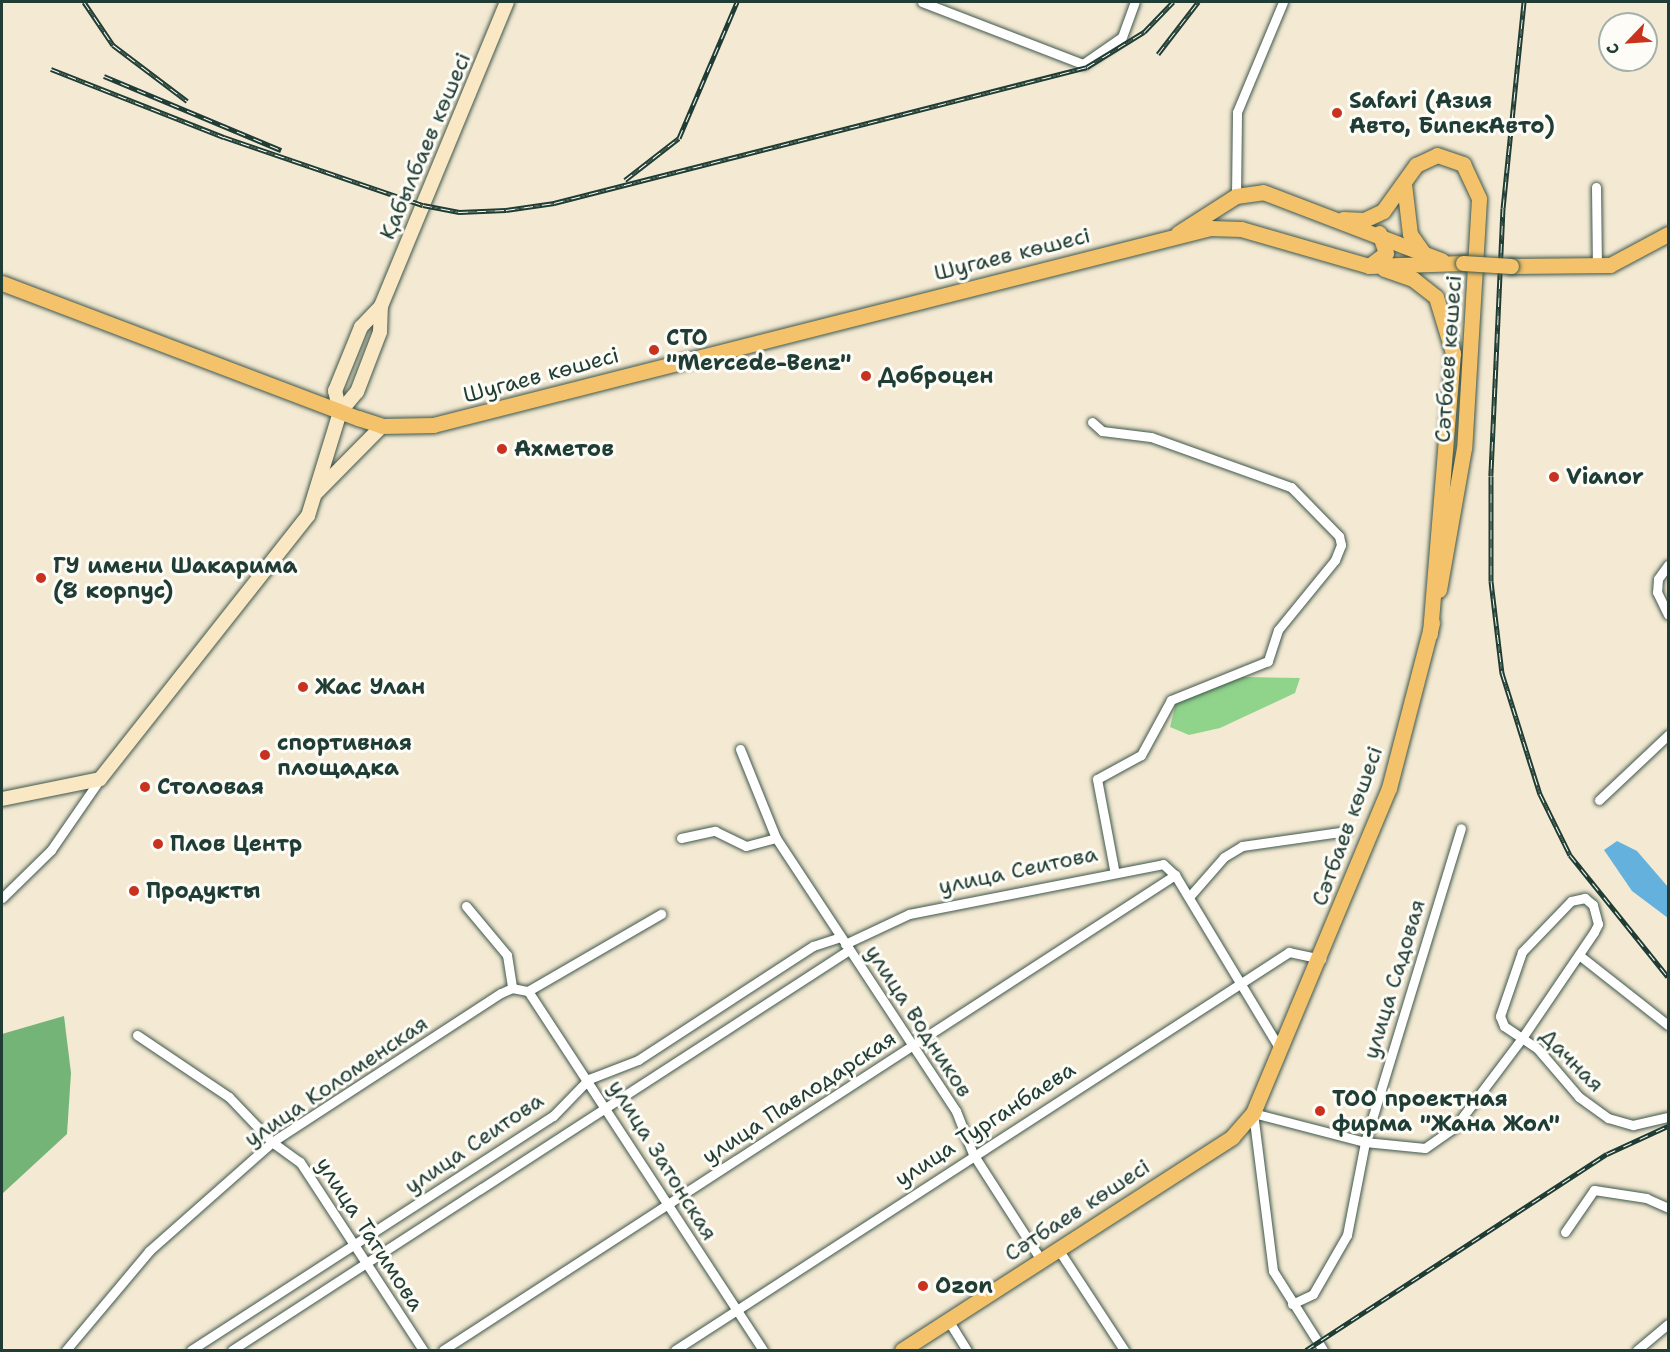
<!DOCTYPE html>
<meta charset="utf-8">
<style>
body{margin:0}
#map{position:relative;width:1670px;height:1352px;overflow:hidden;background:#f4ead3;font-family:"Shantell Sans",sans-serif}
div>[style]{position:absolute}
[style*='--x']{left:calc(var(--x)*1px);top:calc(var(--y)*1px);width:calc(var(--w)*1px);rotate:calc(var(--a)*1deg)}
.green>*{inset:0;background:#90d38b}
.forest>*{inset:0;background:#74b577}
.water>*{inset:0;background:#65b1de}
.roads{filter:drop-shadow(0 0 2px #3f574c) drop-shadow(0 0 2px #3f574c)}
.minor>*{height:9px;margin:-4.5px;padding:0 4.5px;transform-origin:4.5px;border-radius:4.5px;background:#fff}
.secondary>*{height:14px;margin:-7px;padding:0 7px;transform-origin:7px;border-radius:7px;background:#fae7c3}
.primary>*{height:15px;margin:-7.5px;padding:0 7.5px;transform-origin:7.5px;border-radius:7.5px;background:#f3c26a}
.trunk>*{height:15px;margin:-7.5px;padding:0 7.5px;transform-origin:7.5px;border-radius:7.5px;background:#f3c26a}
.rail>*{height:5px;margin-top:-2.5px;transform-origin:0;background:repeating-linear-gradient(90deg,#fdfcf7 0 9px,#1f3d34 0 18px);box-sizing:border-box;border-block:2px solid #1f3d34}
.bridges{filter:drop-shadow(0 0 2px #3f574c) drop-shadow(0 0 2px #3f574c)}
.trunk-bridge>*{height:15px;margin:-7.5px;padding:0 7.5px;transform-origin:7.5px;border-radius:7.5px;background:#f3c26a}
.dots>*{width:16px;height:16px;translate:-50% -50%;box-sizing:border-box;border:3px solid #fdfcf7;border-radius:50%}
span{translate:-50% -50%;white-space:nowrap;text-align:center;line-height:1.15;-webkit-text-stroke:6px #fdfcf7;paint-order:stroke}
.poi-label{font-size:22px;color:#1f3d34;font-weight:700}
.left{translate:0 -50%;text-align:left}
.street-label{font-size:22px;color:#1f3d34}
.frame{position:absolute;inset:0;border:3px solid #1f3d34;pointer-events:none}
.north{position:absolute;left:1598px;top:12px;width:60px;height:60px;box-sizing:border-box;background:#fdfcf7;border:2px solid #a4b0a9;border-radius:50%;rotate:245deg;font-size:16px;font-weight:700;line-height:24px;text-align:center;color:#1f3d34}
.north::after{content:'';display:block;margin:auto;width:21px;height:27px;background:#c8321e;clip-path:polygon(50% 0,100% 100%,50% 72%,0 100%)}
</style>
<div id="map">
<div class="green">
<i style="clip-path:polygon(1242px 677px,1300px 678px,1295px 693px,1220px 728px,1189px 735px,1170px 727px,1177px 699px)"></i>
</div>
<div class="forest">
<i style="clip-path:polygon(64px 1016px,71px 1073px,67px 1134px,2px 1194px,2px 1034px)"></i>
</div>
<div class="water">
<i style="clip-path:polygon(1617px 841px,1637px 851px,1668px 887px,1668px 918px,1632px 891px,1604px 850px)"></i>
</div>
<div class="roads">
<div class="minor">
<i style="--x:922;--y:2;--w:173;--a:21.1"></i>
<i style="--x:1083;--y:64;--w:47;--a:-34.7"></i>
<i style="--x:1122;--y:37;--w:37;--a:-70"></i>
<i style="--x:1596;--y:187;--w:80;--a:89.3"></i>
<i style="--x:1236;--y:196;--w:84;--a:-89.3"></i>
<i style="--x:1237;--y:112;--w:119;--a:-67.3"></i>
<i style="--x:1092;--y:422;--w:13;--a:42"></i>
<i style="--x:1102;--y:431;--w:49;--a:7"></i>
<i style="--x:1151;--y:437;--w:149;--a:19.7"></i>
<i style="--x:1291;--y:487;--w:69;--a:45.6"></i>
<i style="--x:1339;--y:536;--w:9;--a:77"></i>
<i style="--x:1341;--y:545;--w:16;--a:112"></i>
<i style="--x:1335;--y:560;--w:90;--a:129.2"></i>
<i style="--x:1278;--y:630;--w:33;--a:108"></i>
<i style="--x:1268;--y:661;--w:105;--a:158.1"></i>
<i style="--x:1171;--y:700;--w:63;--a:118.6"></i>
<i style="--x:1141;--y:755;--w:50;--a:151.4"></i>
<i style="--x:1097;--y:779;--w:92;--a:79.3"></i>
<i style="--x:1668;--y:565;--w:17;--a:126"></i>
<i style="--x:1658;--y:579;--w:13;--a:94"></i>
<i style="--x:1657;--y:592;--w:25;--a:64"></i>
<i style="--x:740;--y:749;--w:96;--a:68"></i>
<i style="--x:776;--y:838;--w:327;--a:56.6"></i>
<i style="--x:956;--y:1111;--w:46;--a:68.4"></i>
<i style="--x:973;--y:1154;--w:126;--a:57.3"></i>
<i style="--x:1599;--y:800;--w:95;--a:-43.3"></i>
<i style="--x:681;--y:838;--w:35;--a:-12"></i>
<i style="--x:715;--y:831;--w:34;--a:26"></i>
<i style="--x:746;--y:846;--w:31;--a:-15"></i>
<i style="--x:1189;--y:897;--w:53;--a:-48.8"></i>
<i style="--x:1224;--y:857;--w:21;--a:-31"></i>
<i style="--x:1242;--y:846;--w:106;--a:-8.1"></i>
<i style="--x:2;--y:898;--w:69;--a:-44.4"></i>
<i style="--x:51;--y:850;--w:86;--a:-55.4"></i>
<i style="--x:466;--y:906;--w:64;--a:50.1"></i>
<i style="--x:507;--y:955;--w:33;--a:81"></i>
<i style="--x:845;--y:944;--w:71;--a:-25.1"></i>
<i style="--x:909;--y:914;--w:259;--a:-11.1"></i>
<i style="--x:1163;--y:864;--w:16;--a:43"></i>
<i style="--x:1175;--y:875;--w:203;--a:58.9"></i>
<i style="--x:1579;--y:955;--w:113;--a:38.2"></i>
<i style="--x:528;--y:991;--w:429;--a:56.8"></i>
<i style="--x:137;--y:1035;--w:111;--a:34"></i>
<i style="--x:229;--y:1097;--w:62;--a:46.3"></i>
<i style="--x:272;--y:1142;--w:34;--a:36"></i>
<i style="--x:300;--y:1162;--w:225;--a:56.8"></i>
<i style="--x:1565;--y:1232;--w:51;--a:-55.4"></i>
<i style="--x:1594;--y:1190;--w:53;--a:8.7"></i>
<i style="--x:1646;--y:1198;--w:24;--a:24"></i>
<i style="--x:1058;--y:1249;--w:121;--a:56.8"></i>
<i style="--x:1292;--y:1304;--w:23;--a:-25"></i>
<i style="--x:1313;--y:1294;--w:68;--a:-60"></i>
<i style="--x:1347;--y:1235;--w:95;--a:-79"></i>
<i style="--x:1365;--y:1142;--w:328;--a:-73"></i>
<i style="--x:948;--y:1320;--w:36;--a:58"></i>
<i style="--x:66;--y:1350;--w:129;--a:-50"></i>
<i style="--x:149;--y:1251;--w:164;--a:-41.5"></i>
<i style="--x:272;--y:1142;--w:273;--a:-33.1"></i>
<i style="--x:501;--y:993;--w:12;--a:-24"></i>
<i style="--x:512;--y:988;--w:16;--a:11"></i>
<i style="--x:528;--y:991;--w:154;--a:-30.1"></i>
<i style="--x:191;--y:1350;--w:431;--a:-32.9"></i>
<i style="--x:553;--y:1116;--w:52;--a:-45.8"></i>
<i style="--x:589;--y:1079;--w:53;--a:-21.2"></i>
<i style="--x:638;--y:1060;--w:209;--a:-33.1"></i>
<i style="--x:813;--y:946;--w:29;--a:-18"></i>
<i style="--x:232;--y:1350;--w:735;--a:-32.96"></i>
<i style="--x:443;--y:1350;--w:873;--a:-32.98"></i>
<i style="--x:675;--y:1350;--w:732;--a:-32.95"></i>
<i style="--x:1289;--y:952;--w:33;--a:12"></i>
<i style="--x:1323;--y:1350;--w:93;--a:-122.3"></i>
<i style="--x:1273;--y:1271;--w:159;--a:-97.2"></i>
<i style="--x:1253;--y:1113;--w:116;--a:14.5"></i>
<i style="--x:1365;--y:1142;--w:60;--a:5.7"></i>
<i style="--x:1425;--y:1148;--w:37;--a:-35"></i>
<i style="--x:1455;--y:1127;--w:111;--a:-53"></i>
<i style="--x:1522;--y:1038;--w:128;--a:-55.8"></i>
<i style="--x:1594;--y:932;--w:9;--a:-63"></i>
<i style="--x:1598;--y:924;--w:20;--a:-105"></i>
<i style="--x:1593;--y:905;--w:11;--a:-139"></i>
<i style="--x:1585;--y:898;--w:14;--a:168"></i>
<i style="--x:1571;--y:901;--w:71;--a:133.9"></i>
<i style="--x:1522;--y:952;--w:68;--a:109"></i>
<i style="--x:1500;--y:1016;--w:11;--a:68"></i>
<i style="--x:1504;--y:1026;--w:40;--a:34"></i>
<i style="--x:1537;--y:1048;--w:65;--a:49.4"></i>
<i style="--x:1579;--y:1097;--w:36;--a:36"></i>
<i style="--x:1608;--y:1118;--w:26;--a:16"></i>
<i style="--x:1633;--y:1125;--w:36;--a:-13"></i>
<i style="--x:1637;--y:1350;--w:40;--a:-40"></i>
</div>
<div class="secondary">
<i style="--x:340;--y:412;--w:22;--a:-103"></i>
<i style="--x:335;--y:391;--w:69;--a:-67.9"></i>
<i style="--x:361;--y:327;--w:29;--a:-46"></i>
<i style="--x:315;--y:494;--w:95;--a:-45.4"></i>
<i style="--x:2;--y:799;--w:100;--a:-11.5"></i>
<i style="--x:100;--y:779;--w:335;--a:-51.7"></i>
<i style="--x:308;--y:516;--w:109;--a:-72.9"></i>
<i style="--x:340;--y:412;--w:26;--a:-50"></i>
<i style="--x:357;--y:392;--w:64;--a:-69"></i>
<i style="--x:380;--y:332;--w:26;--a:-88"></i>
<i style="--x:381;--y:306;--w:329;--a:-67.5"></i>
</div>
<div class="primary">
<i style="--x:1404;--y:184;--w:50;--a:83.2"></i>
<i style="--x:1410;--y:234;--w:24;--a:55"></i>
<i style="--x:1343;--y:219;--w:21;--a:3"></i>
<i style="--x:1364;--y:220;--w:21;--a:-25"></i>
<i style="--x:1383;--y:211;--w:57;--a:-54.3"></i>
<i style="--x:1416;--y:165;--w:23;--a:-25"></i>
<i style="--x:1437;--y:155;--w:28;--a:19"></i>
<i style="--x:1463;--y:164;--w:38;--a:65"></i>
<i style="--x:1479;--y:199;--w:249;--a:93.4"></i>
<i style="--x:1464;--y:448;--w:144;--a:100"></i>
<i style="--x:902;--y:1350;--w:393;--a:-32.8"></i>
<i style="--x:1232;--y:1137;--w:32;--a:-49"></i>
<i style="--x:1253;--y:1113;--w:352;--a:-67.3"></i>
<i style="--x:1389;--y:788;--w:171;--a:-75.4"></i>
</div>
<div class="trunk">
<i style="--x:1178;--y:233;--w:69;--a:-32.5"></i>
<i style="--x:1236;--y:196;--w:27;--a:-8"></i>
<i style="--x:1263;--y:192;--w:191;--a:20.9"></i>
<i style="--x:1369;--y:266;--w:21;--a:-37"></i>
<i style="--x:1386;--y:253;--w:21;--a:-109"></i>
<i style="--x:1511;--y:266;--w:99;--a:-0.6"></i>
<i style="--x:1610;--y:265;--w:66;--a:-28.1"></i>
<i style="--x:1384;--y:269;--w:31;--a:19"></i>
<i style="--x:1413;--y:279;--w:29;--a:38"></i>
<i style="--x:1436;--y:297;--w:59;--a:73.1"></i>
<i style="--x:1453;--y:353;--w:282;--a:94.7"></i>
<i style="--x:2;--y:283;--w:381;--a:20.8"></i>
<i style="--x:358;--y:418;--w:25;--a:18"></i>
<i style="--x:382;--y:426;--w:51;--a:-1.1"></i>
<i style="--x:433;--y:425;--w:802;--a:-14.23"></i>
<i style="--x:1210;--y:228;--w:31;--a:2"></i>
<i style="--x:1241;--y:229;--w:133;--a:16.1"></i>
<i style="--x:1369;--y:266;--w:94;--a:-1.8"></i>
</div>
</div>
<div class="rail">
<i style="--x:84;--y:2;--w:52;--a:56"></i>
<i style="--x:113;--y:45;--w:93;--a:37.1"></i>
<i style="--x:1524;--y:2;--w:207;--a:95.8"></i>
<i style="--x:1503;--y:208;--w:268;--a:92.6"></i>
<i style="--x:1491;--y:476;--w:105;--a:90"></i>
<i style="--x:1491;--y:581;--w:93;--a:83.2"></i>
<i style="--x:1502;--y:673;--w:127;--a:72.6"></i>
<i style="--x:1540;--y:794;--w:68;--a:63.8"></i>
<i style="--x:1570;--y:855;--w:156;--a:51.2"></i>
<i style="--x:1158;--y:54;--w:66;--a:-52.4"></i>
<i style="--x:51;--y:69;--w:186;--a:21.5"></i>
<i style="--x:224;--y:137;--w:210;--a:18.9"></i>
<i style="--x:423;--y:205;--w:37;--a:11"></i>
<i style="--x:459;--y:212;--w:47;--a:-2.4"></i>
<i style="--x:506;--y:210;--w:49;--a:-8.3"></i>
<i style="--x:554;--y:203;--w:550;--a:-14.31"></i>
<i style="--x:1087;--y:67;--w:67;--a:-31.6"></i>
<i style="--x:1144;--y:32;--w:42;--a:-46"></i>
<i style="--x:104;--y:76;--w:192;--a:22.7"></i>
<i style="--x:625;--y:180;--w:68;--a:-37.9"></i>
<i style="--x:679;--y:138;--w:148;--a:-66.9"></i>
<i style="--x:1306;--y:1350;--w:359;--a:-33.1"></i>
<i style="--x:1607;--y:1154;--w:67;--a:-24.7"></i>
</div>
<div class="bridges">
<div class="trunk-bridge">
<i style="--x:1463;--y:263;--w:48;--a:3.6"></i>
</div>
</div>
<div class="dots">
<i style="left:1337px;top:113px;background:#c8321e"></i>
<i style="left:654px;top:350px;background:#c8321e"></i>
<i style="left:866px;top:376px;background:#c8321e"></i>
<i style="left:502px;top:449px;background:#c8321e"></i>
<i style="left:1554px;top:477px;background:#c8321e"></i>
<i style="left:41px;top:578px;background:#c8321e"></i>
<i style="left:303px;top:687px;background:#c8321e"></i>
<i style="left:265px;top:755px;background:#c8321e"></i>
<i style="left:145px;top:787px;background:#c8321e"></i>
<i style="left:158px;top:844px;background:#c8321e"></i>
<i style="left:134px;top:891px;background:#c8321e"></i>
<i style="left:1320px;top:1111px;background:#c8321e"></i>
<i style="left:923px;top:1286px;background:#c8321e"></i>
</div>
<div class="poi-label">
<span class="left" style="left:1349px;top:113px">Safari (Азия<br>Авто, БипекАвто)</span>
<span class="left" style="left:666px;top:350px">СТО<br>"Mercede-Benz"</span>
<span class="left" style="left:878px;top:376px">Доброцен</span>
<span class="left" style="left:514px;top:449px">Ахметов</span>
<span class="left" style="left:1566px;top:477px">Vianor</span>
<span class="left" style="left:53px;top:578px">ГУ имени Шакарима<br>(8 корпус)</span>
<span class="left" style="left:315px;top:687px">Жас Улан</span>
<span class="left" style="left:277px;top:755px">спортивная<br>площадка</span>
<span class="left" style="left:157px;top:787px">Столовая</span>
<span class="left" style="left:170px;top:844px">Плов Центр</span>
<span class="left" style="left:146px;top:891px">Продукты</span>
<span class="left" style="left:1332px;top:1111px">ТОО проектная<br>фирма "Жана Жол"</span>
<span class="left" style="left:935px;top:1286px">Ozon</span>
</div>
<div class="street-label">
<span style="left:425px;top:146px;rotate:-67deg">Қабылбаев көшесі</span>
<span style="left:1012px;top:254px;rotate:-14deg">Шугаев көшесі</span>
<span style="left:1448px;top:359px;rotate:-86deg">Сәтбаев көшесі</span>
<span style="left:541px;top:375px;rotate:-15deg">Шугаев көшесі</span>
<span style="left:1347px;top:826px;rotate:-70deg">Сәтбаев көшесі</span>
<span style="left:1018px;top:870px;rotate:-12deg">улица Сеитова</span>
<span style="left:1394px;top:979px;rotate:-73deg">улица Садовая</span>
<span style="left:919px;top:1021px;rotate:57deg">улица Водников</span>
<span style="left:1572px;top:1060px;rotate:45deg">Дачная</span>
<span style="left:336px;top:1081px;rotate:-34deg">улица Коломенская</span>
<span style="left:799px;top:1097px;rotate:-33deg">улица Павлодарская</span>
<span style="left:985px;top:1124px;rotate:-33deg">улица Турганбаева</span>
<span style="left:474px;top:1143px;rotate:-34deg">улица Сеитова</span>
<span style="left:663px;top:1160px;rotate:58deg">улица Затонская</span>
<span style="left:1077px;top:1210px;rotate:-33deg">Сәтбаев көшесі</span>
<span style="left:370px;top:1234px;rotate:57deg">улица Татимова</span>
</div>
<div class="frame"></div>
<div class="north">С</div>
</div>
